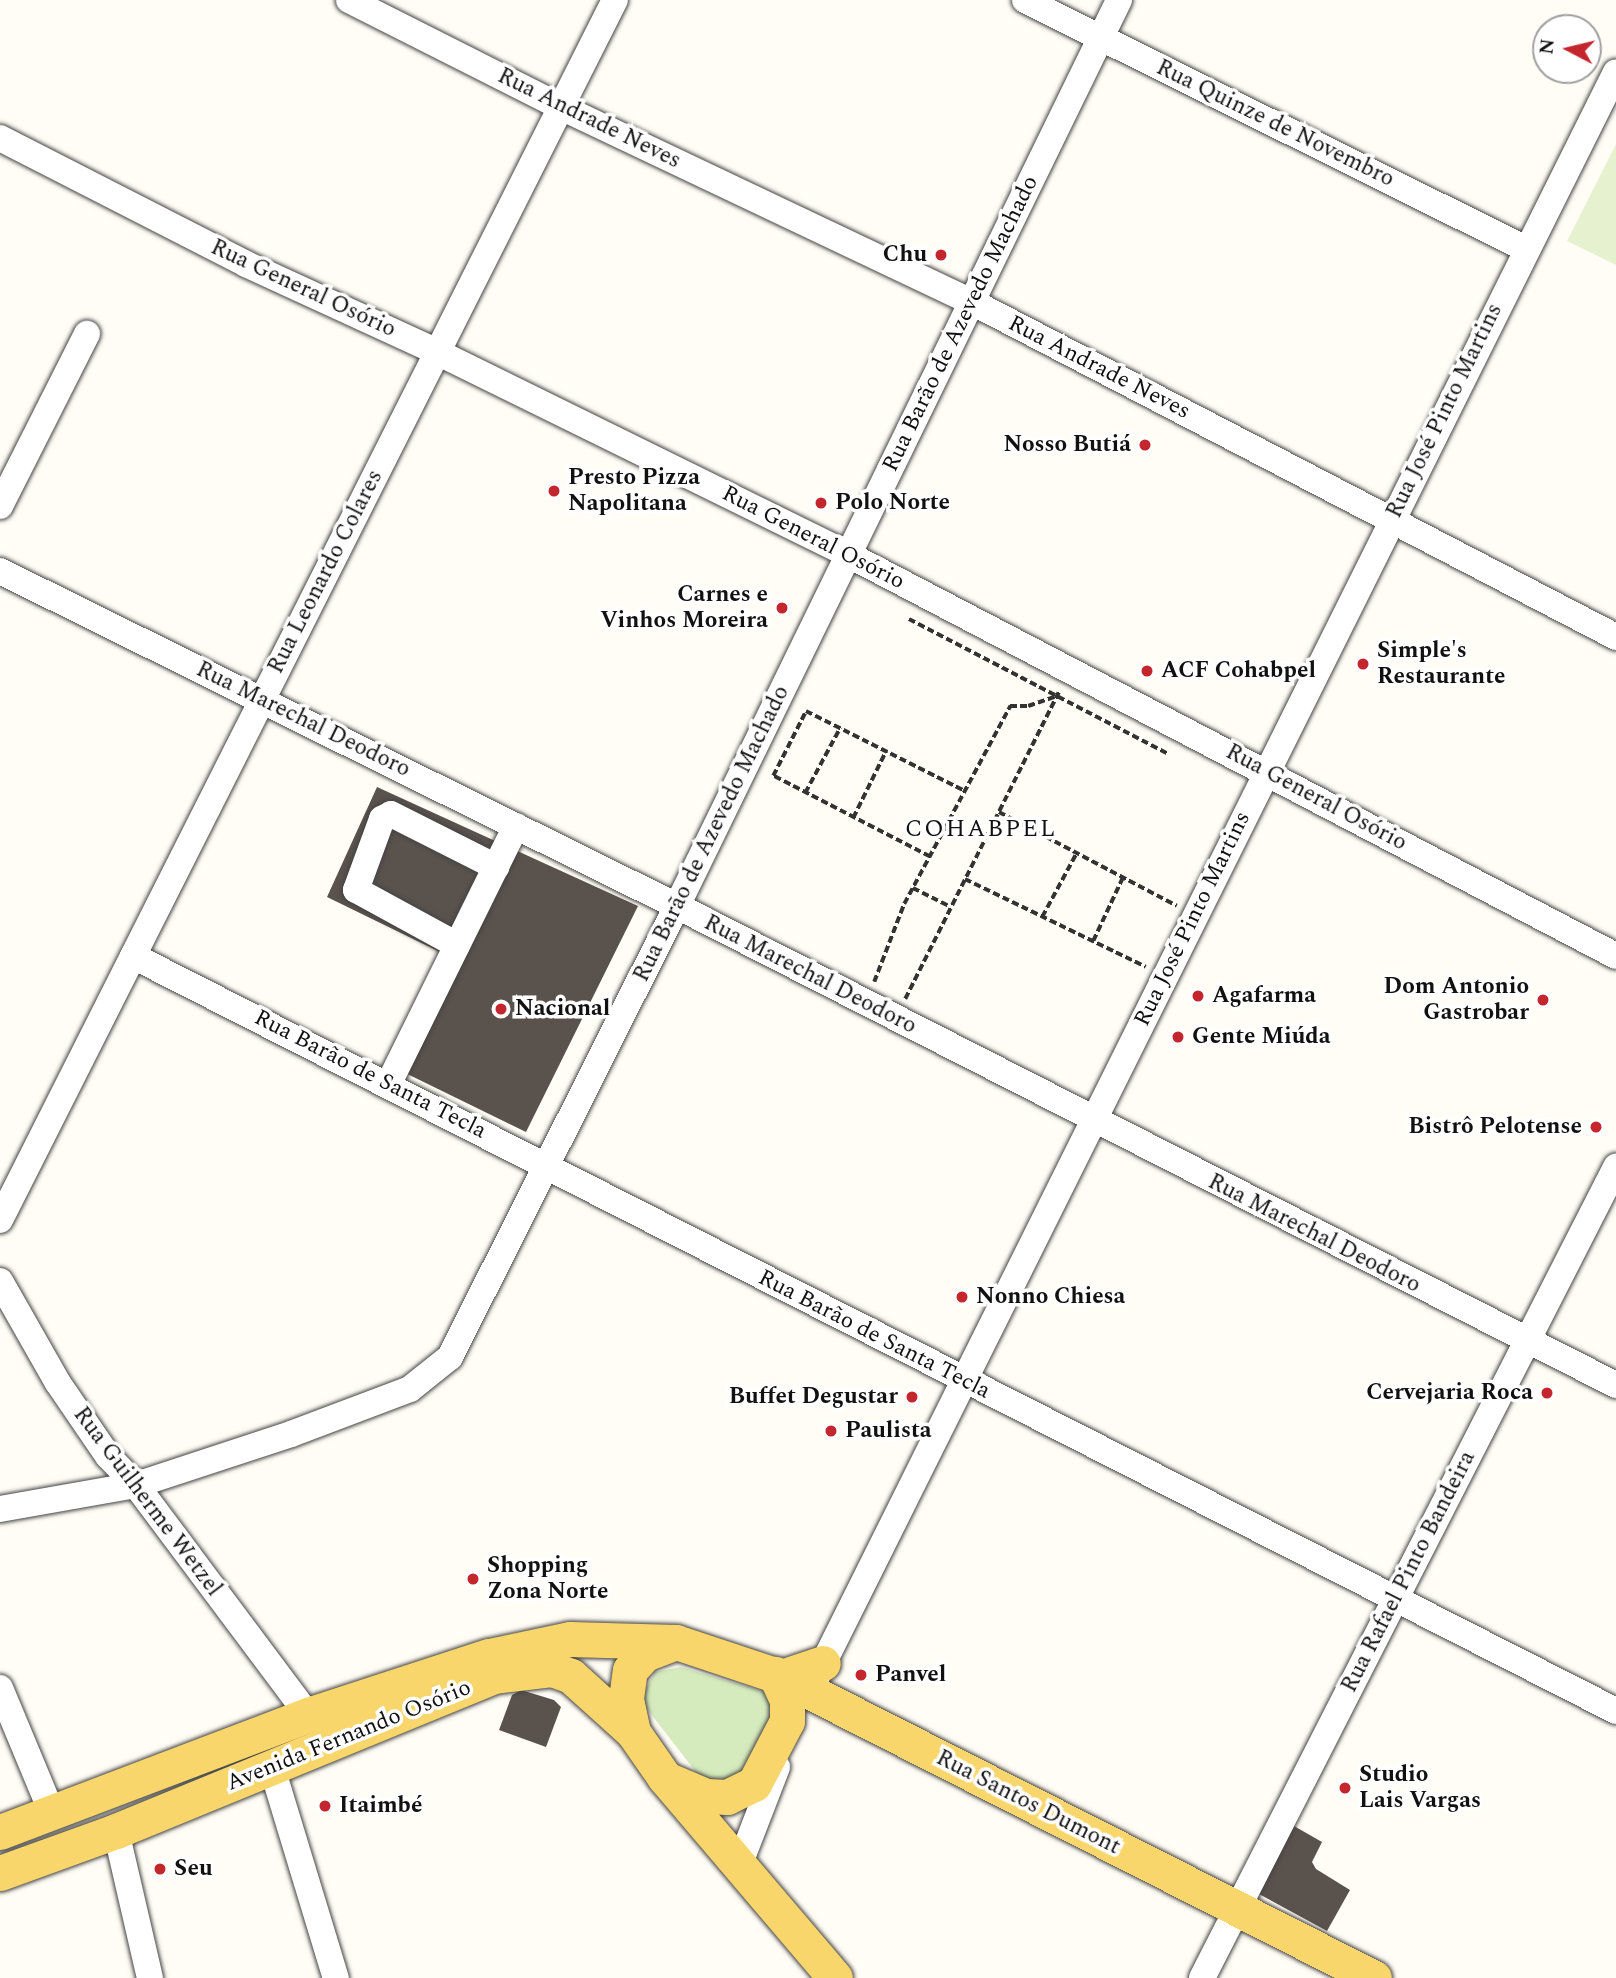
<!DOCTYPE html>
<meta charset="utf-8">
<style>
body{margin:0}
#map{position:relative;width:1616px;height:1978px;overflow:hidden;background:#fffdf5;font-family:Spectral,serif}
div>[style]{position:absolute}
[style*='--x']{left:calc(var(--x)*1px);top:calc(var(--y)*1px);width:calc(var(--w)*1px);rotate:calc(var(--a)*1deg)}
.green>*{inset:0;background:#d5ebbd}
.pitch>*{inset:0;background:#e6f2cf}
.building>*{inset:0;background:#5a524d}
.path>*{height:3.5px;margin-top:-1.75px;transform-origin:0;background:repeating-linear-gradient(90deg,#333 0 7px,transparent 0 10.5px)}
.roads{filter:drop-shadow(0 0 2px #444) drop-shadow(0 0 2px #444)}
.minor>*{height:26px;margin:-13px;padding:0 13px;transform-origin:13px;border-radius:13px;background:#fff}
.major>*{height:35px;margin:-17.5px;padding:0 17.5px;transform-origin:17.5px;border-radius:17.5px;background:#f9d66b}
.dots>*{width:19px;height:19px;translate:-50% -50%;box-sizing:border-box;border:4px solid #fff;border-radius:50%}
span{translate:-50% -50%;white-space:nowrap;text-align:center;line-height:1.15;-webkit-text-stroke:7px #fff;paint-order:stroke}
.street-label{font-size:23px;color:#111}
.poi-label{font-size:23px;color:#111;font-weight:700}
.right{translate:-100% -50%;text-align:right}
.left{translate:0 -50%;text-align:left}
.neighbourhood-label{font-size:24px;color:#111;letter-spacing:2px}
.north{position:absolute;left:1532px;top:14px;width:70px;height:70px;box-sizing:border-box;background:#fff;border:2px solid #a0a0a0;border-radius:50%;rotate:277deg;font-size:19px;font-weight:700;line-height:28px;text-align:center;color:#111}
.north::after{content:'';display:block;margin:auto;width:24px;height:32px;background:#c4262e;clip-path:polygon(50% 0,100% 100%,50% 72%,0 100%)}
</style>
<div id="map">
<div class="green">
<i style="clip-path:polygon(681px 1667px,768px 1693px,775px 1713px,741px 1784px,706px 1785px,647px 1709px,642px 1696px,655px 1672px)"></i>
</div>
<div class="pitch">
<i style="clip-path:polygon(1616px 144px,1616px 265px,1567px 241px)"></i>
</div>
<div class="building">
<i style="clip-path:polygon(377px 787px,638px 906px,526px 1132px,389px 1065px,442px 953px,327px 897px)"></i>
<i style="clip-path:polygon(521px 1690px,554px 1700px,561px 1707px,546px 1747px,499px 1730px,512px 1695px)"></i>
<i style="clip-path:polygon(1294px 1826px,1322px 1842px,1312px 1862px,1316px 1869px,1350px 1890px,1327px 1931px,1259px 1894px)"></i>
</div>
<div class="path">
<i style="--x:909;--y:619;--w:292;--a:27.5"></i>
<i style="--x:805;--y:793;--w:74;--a:-61.7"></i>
<i style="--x:999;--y:812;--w:201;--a:27.8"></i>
<i style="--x:853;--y:818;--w:75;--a:-63.8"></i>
<i style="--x:930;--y:857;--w:177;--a:-152.7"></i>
<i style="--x:773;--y:776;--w:73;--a:-63.1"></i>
<i style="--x:806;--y:711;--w:178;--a:26.7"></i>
<i style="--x:965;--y:879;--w:201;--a:25.9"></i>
<i style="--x:913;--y:888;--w:42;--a:26.6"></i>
<i style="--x:1042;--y:917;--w:72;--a:-61.6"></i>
<i style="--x:1093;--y:941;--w:71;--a:-64.9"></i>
<i style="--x:874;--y:982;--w:84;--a:-69"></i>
<i style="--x:904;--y:904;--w:225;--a:-61.8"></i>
<i style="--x:1010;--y:706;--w:18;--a:0"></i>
<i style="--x:1028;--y:706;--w:31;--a:-19"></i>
<i style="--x:905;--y:999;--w:346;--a:-63.4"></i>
</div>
<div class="roads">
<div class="minor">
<i style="--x:349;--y:0;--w:237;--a:26.8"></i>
<i style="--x:561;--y:107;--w:455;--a:25.4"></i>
<i style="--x:972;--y:302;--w:726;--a:27.48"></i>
<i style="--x:1025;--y:0;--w:559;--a:26.43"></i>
<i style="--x:0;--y:138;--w:276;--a:27.1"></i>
<i style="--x:246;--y:264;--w:210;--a:24.7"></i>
<i style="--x:437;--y:352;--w:459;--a:26.2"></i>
<i style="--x:849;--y:555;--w:865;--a:27.6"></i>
<i style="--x:0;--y:506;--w:193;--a:-63.2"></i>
<i style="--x:0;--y:571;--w:755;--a:26.33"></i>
<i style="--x:677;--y:906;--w:1054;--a:27.03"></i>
<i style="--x:457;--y:945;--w:115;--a:-151.4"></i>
<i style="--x:356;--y:890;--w:76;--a:-69.9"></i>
<i style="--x:382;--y:819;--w:10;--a:-29"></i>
<i style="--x:391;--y:814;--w:118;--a:26.8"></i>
<i style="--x:133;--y:956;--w:1664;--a:26.98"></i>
<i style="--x:388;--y:1085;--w:289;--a:-63.7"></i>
<i style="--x:0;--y:1220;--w:1366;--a:-63.25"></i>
<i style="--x:0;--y:1281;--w:117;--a:60.4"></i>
<i style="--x:58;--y:1383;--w:88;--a:55.6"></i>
<i style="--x:108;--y:1456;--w:40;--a:46"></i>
<i style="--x:136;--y:1485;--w:287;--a:53.2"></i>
<i style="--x:0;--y:1509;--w:138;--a:-10"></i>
<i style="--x:136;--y:1485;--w:163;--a:-18.2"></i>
<i style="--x:291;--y:1434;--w:127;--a:-20.7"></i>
<i style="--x:410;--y:1389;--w:51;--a:-38.7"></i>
<i style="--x:450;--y:1357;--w:505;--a:-63.28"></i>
<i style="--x:677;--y:906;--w:1008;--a:-63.99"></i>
<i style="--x:815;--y:1680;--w:1796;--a:-63.52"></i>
<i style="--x:0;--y:1688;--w:135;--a:67.4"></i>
<i style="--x:272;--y:1768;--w:220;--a:73.1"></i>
<i style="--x:116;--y:1831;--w:151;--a:77"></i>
<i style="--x:740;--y:1863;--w:103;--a:-68.9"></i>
<i style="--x:1202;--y:1978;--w:911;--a:-62.96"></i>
</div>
<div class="major">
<i style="--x:781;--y:1677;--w:44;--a:-18.4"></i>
<i style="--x:633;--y:1732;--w:35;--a:-102"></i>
<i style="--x:626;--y:1698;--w:28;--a:-82"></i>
<i style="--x:630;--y:1670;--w:22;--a:-47"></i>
<i style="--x:645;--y:1654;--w:33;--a:-21"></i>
<i style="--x:671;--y:1781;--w:39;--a:23"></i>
<i style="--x:707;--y:1796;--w:20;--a:3"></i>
<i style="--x:727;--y:1797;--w:30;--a:-26"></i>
<i style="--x:754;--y:1784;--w:71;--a:-62.4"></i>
<i style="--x:787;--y:1721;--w:21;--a:-90"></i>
<i style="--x:787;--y:1700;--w:29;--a:-115"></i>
<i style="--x:0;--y:1832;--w:329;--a:-20.8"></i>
<i style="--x:308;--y:1715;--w:190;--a:-18.1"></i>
<i style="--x:489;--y:1656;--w:83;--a:-11.9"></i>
<i style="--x:570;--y:1639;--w:106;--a:1.6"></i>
<i style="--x:676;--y:1642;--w:111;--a:18.4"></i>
<i style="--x:781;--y:1677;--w:665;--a:26.91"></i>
<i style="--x:0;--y:1873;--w:123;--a:-19.9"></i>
<i style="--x:116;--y:1831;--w:409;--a:-22.3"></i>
<i style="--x:494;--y:1676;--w:58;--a:-6.9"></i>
<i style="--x:552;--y:1669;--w:20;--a:20"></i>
<i style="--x:571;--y:1676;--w:84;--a:42.1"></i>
<i style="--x:633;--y:1732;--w:56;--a:55.2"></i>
<i style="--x:665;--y:1778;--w:262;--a:49.6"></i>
</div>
</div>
<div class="dots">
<i style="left:941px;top:255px;background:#c4262e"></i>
<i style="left:1145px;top:445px;background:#c4262e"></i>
<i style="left:554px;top:491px;background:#c4262e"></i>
<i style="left:821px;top:503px;background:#c4262e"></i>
<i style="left:782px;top:608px;background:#c4262e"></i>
<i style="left:1363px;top:664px;background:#c4262e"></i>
<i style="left:1147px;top:671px;background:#c4262e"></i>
<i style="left:1198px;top:996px;background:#c4262e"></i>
<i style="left:1543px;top:1000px;background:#c4262e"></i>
<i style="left:501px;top:1009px;background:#c4262e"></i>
<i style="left:1178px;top:1037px;background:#c4262e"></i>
<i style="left:1596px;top:1127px;background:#c4262e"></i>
<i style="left:962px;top:1297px;background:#c4262e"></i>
<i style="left:1547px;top:1393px;background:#c4262e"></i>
<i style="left:912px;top:1397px;background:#c4262e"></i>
<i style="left:831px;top:1431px;background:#c4262e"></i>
<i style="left:473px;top:1579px;background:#c4262e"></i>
<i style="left:861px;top:1675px;background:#c4262e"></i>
<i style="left:1345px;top:1788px;background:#c4262e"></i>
<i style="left:325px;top:1806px;background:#c4262e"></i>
<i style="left:160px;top:1869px;background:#c4262e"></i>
</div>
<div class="street-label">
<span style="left:589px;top:119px;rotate:26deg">Rua Andrade Neves</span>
<span style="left:1275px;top:124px;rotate:26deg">Rua Quinze de Novembro</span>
<span style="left:303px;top:289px;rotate:25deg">Rua General Osório</span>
<span style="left:961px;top:324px;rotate:-64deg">Rua Barão de Azevedo Machado</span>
<span style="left:1099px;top:368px;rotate:27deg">Rua Andrade Neves</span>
<span style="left:1445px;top:411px;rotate:-64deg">Rua José Pinto Martins</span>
<span style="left:813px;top:538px;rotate:27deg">Rua General Osório</span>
<span style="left:326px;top:572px;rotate:-63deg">Rua Leonardo Colares</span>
<span style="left:303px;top:720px;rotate:26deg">Rua Marechal Deodoro</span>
<span style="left:1316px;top:798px;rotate:28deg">Rua General Osório</span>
<span style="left:712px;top:834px;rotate:-64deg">Rua Barão de Azevedo Machado</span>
<span style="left:1193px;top:919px;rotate:-64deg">Rua José Pinto Martins</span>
<span style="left:810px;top:975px;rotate:27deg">Rua Marechal Deodoro</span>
<span style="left:370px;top:1075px;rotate:27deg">Rua Barão de Santa Tecla</span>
<span style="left:1314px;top:1234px;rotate:27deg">Rua Marechal Deodoro</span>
<span style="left:874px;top:1335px;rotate:27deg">Rua Barão de Santa Tecla</span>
<span style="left:147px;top:1502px;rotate:53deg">Rua Guilherme Wetzel</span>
<span style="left:1409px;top:1572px;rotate:-63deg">Rua Rafael Pinto Bandeira</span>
<span style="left:349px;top:1736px;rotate:-22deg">Avenida Fernando Osório</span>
<span style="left:1028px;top:1803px;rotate:27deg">Rua Santos Dumont</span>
</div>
<div class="poi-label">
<span class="right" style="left:927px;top:255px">Chu</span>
<span class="right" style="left:1131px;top:445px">Nosso Butiá</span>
<span class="left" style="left:568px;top:491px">Presto Pizza<br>Napolitana</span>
<span class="left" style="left:835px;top:503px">Polo Norte</span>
<span class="right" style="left:768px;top:608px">Carnes e<br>Vinhos Moreira</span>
<span class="left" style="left:1377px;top:664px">Simple's<br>Restaurante</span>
<span class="left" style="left:1161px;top:671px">ACF Cohabpel</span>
<span class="right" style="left:1529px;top:1000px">Dom Antonio<br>Gastrobar</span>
<span class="left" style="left:1212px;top:996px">Agafarma</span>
<span class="left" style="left:515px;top:1009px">Nacional</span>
<span class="left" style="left:1192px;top:1037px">Gente Miúda</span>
<span class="right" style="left:1582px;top:1127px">Bistrô Pelotense</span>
<span class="left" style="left:976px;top:1297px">Nonno Chiesa</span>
<span class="right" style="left:1533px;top:1393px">Cervejaria Roca</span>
<span class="right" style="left:898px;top:1397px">Buffet Degustar</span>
<span class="left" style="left:845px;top:1431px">Paulista</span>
<span class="left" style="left:487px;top:1579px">Shopping<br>Zona Norte</span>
<span class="left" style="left:875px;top:1675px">Panvel</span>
<span class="left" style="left:1359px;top:1788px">Studio<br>Lais Vargas</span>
<span class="left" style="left:339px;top:1806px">Itaimbé</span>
<span class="left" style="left:174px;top:1869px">Seu</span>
</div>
<div class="neighbourhood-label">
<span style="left:981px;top:830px">COHABPEL</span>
</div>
<div class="north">N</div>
</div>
